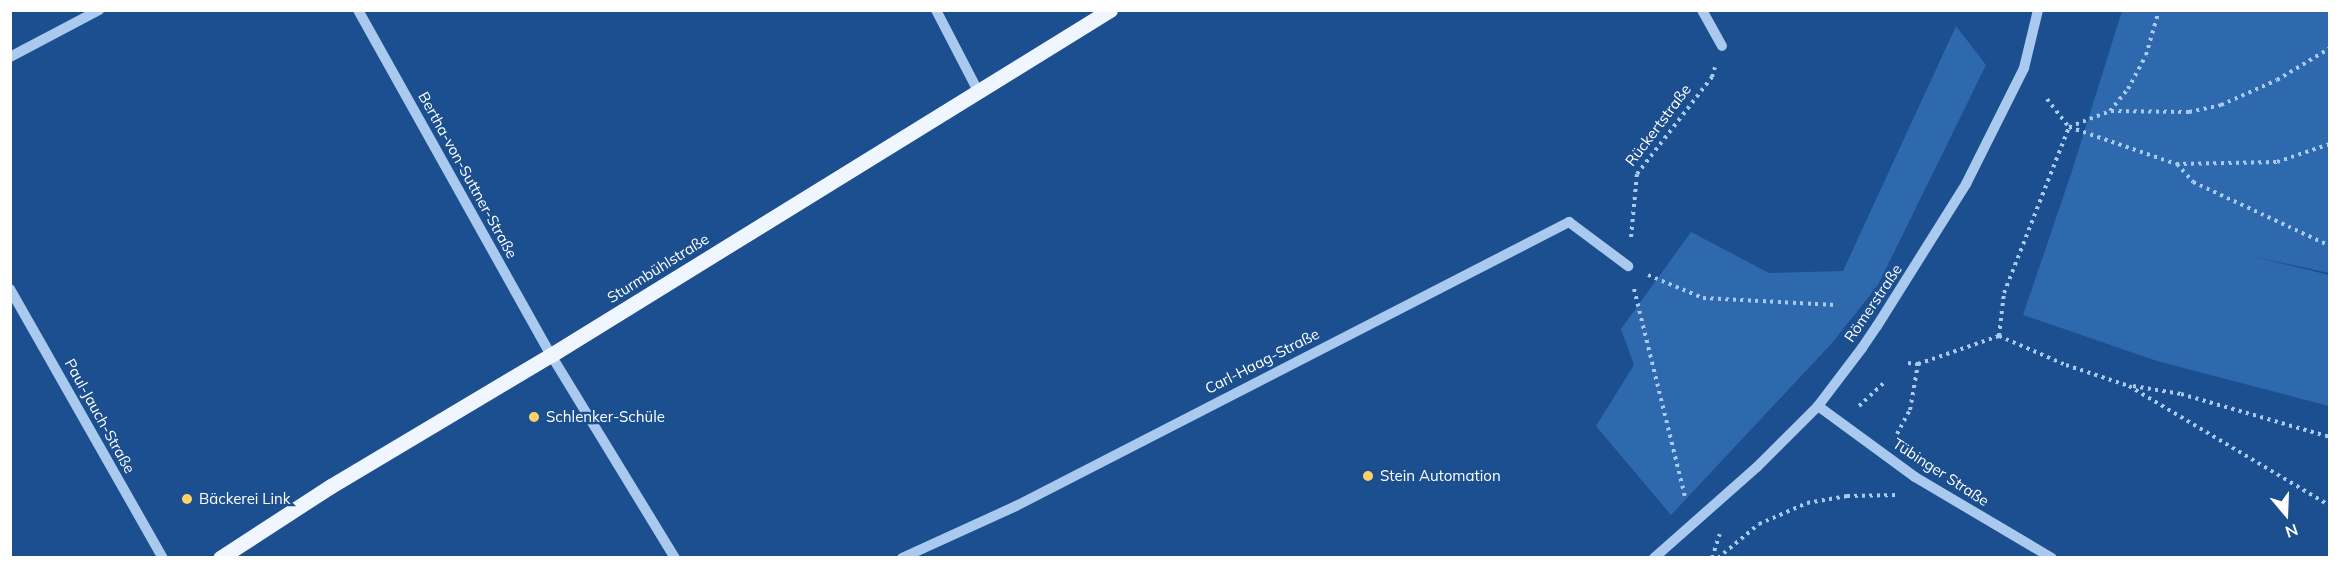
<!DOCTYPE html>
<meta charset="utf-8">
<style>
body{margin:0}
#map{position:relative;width:2340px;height:568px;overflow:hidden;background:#1b4f8f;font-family:Mulish,sans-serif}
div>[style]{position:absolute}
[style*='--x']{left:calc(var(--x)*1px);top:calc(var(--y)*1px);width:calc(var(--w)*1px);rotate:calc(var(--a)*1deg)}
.green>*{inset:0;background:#2e69ad}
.path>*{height:4px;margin-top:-2px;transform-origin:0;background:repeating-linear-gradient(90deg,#a9c9ee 0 3px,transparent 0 7.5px)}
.minor>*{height:10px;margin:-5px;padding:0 5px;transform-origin:5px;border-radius:5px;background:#a9c9ee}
.major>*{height:15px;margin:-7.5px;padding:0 7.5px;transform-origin:7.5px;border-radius:7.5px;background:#f0f6ff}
.minor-bridge>*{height:10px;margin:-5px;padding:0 5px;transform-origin:5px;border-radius:5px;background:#a9c9ee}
.dots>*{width:16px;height:16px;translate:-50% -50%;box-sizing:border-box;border:3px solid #1b4f8f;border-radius:50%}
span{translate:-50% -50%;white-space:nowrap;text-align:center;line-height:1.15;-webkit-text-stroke:4.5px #1b4f8f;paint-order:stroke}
.street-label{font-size:15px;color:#fff}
.poi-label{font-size:15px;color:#fff}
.left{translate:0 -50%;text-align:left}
.frame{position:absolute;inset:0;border:12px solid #fff;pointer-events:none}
.north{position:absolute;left:2256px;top:484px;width:60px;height:60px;-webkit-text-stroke:4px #1b4f8f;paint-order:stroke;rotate:161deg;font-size:16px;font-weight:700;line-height:24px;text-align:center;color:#fff}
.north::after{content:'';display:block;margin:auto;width:21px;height:27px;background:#fff;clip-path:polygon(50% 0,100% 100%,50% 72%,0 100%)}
</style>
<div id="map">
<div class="green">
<i style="clip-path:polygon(2122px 11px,2329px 11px,2329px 273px,2252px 256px,2329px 275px,2329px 406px,2157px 361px,2023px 315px,2072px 171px)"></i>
<i style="clip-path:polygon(1956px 26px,1986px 65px,1878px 285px,1832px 343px,1671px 515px,1596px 426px,1634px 365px,1621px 329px,1691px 232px,1769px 273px,1843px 271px)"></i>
</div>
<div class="path">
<i style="--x:2047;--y:99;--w:36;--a:52"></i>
<i style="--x:2069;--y:127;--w:113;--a:19.1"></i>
<i style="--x:2176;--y:164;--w:101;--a:-1.1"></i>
<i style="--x:2277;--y:162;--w:56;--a:-18.8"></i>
<i style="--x:2111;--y:111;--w:78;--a:0.7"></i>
<i style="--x:2189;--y:112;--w:33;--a:-12"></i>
<i style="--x:2221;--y:105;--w:61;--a:-24.1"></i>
<i style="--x:2277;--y:80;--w:62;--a:-31.1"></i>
<i style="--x:2177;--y:164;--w:24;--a:48"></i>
<i style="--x:2193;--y:182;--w:151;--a:25"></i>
<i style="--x:1631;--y:237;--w:63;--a:-84.6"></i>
<i style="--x:1637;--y:174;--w:123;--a:-52.3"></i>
<i style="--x:1712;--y:77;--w:10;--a:-73"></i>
<i style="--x:1648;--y:275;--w:60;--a:22.7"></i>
<i style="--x:1703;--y:298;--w:133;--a:3"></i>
<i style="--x:1634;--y:289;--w:217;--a:76.2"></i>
<i style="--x:1999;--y:336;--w:43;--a:-83.4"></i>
<i style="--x:2004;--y:293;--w:178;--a:-68.6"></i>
<i style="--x:2069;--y:127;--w:44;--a:-21.3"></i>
<i style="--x:2110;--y:111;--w:28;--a:-51"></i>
<i style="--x:2128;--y:89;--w:38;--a:-62"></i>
<i style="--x:2146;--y:55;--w:47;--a:-73.9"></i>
<i style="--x:1908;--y:363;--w:10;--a:6"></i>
<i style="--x:1918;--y:364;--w:86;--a:-19.1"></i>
<i style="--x:1999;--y:336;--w:73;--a:23.4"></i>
<i style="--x:2066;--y:365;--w:66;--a:18.4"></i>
<i style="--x:2129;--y:386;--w:234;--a:30.8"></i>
<i style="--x:2133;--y:386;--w:49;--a:9.5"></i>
<i style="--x:2181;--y:394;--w:155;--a:16.1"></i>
<i style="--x:1859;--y:406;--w:35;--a:-43"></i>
<i style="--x:1897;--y:434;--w:27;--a:-62"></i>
<i style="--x:1910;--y:410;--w:47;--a:-80.1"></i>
<i style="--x:1712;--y:558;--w:25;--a:-72"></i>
<i style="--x:1718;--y:558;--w:53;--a:-39.7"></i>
<i style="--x:1759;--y:524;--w:52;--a:-23.6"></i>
<i style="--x:1807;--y:503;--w:41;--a:-9.9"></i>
<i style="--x:1847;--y:496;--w:51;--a:-1.1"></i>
</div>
<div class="minor">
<i style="--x:358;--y:10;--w:395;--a:60.8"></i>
<i style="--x:551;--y:355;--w:238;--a:58.6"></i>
<i style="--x:936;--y:10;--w:93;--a:62.6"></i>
<i style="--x:1702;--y:10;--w:41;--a:60.9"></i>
<i style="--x:10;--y:57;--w:101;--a:-27.8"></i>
<i style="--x:10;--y:289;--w:309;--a:60.4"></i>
<i style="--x:1877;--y:326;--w:168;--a:-57.9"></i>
<i style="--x:1966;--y:184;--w:130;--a:-63.4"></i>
<i style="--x:2024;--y:68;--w:60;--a:-76.4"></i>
<i style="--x:1818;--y:406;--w:120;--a:36.2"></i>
<i style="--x:1915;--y:477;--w:159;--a:30.6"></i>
<i style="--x:902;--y:558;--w:125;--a:-24.5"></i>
<i style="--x:1016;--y:506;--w:622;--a:-27.18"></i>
<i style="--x:1569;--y:222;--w:74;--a:36.7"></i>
<i style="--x:1654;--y:558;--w:137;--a:-41.5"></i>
<i style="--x:1757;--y:467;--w:86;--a:-45"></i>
<i style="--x:1818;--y:406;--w:73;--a:-52.8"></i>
</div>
<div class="major">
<i style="--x:220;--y:558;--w:132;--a:-33"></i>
<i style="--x:331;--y:486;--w:256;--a:-30.8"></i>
<i style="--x:551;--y:355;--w:657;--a:-31.68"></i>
</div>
<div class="minor-bridge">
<i style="--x:1862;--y:348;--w:27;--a:-56"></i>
</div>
<div class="dots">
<i style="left:534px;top:417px;background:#ffd166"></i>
<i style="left:1368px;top:476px;background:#ffd166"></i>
<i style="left:187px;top:499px;background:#ffd166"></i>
</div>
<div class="street-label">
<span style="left:1658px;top:125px;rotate:-53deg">Rückertstraße</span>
<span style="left:468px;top:175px;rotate:61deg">Bertha-von-Suttner-Straße</span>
<span style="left:658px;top:268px;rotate:-32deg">Sturmbühlstraße</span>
<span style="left:1873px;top:303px;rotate:-56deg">Römerstraße</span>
<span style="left:1262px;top:361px;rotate:-27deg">Carl-Haag-Straße</span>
<span style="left:100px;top:416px;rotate:61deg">Paul-Jauch-Straße</span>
<span style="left:1941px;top:472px;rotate:33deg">Tübinger Straße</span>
</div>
<div class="poi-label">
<span class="left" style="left:546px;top:417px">Schlenker-Schüle</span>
<span class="left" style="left:1380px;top:476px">Stein Automation</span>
<span class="left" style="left:199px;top:499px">Bäckerei Link</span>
</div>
<div class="frame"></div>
<div class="north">N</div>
</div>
